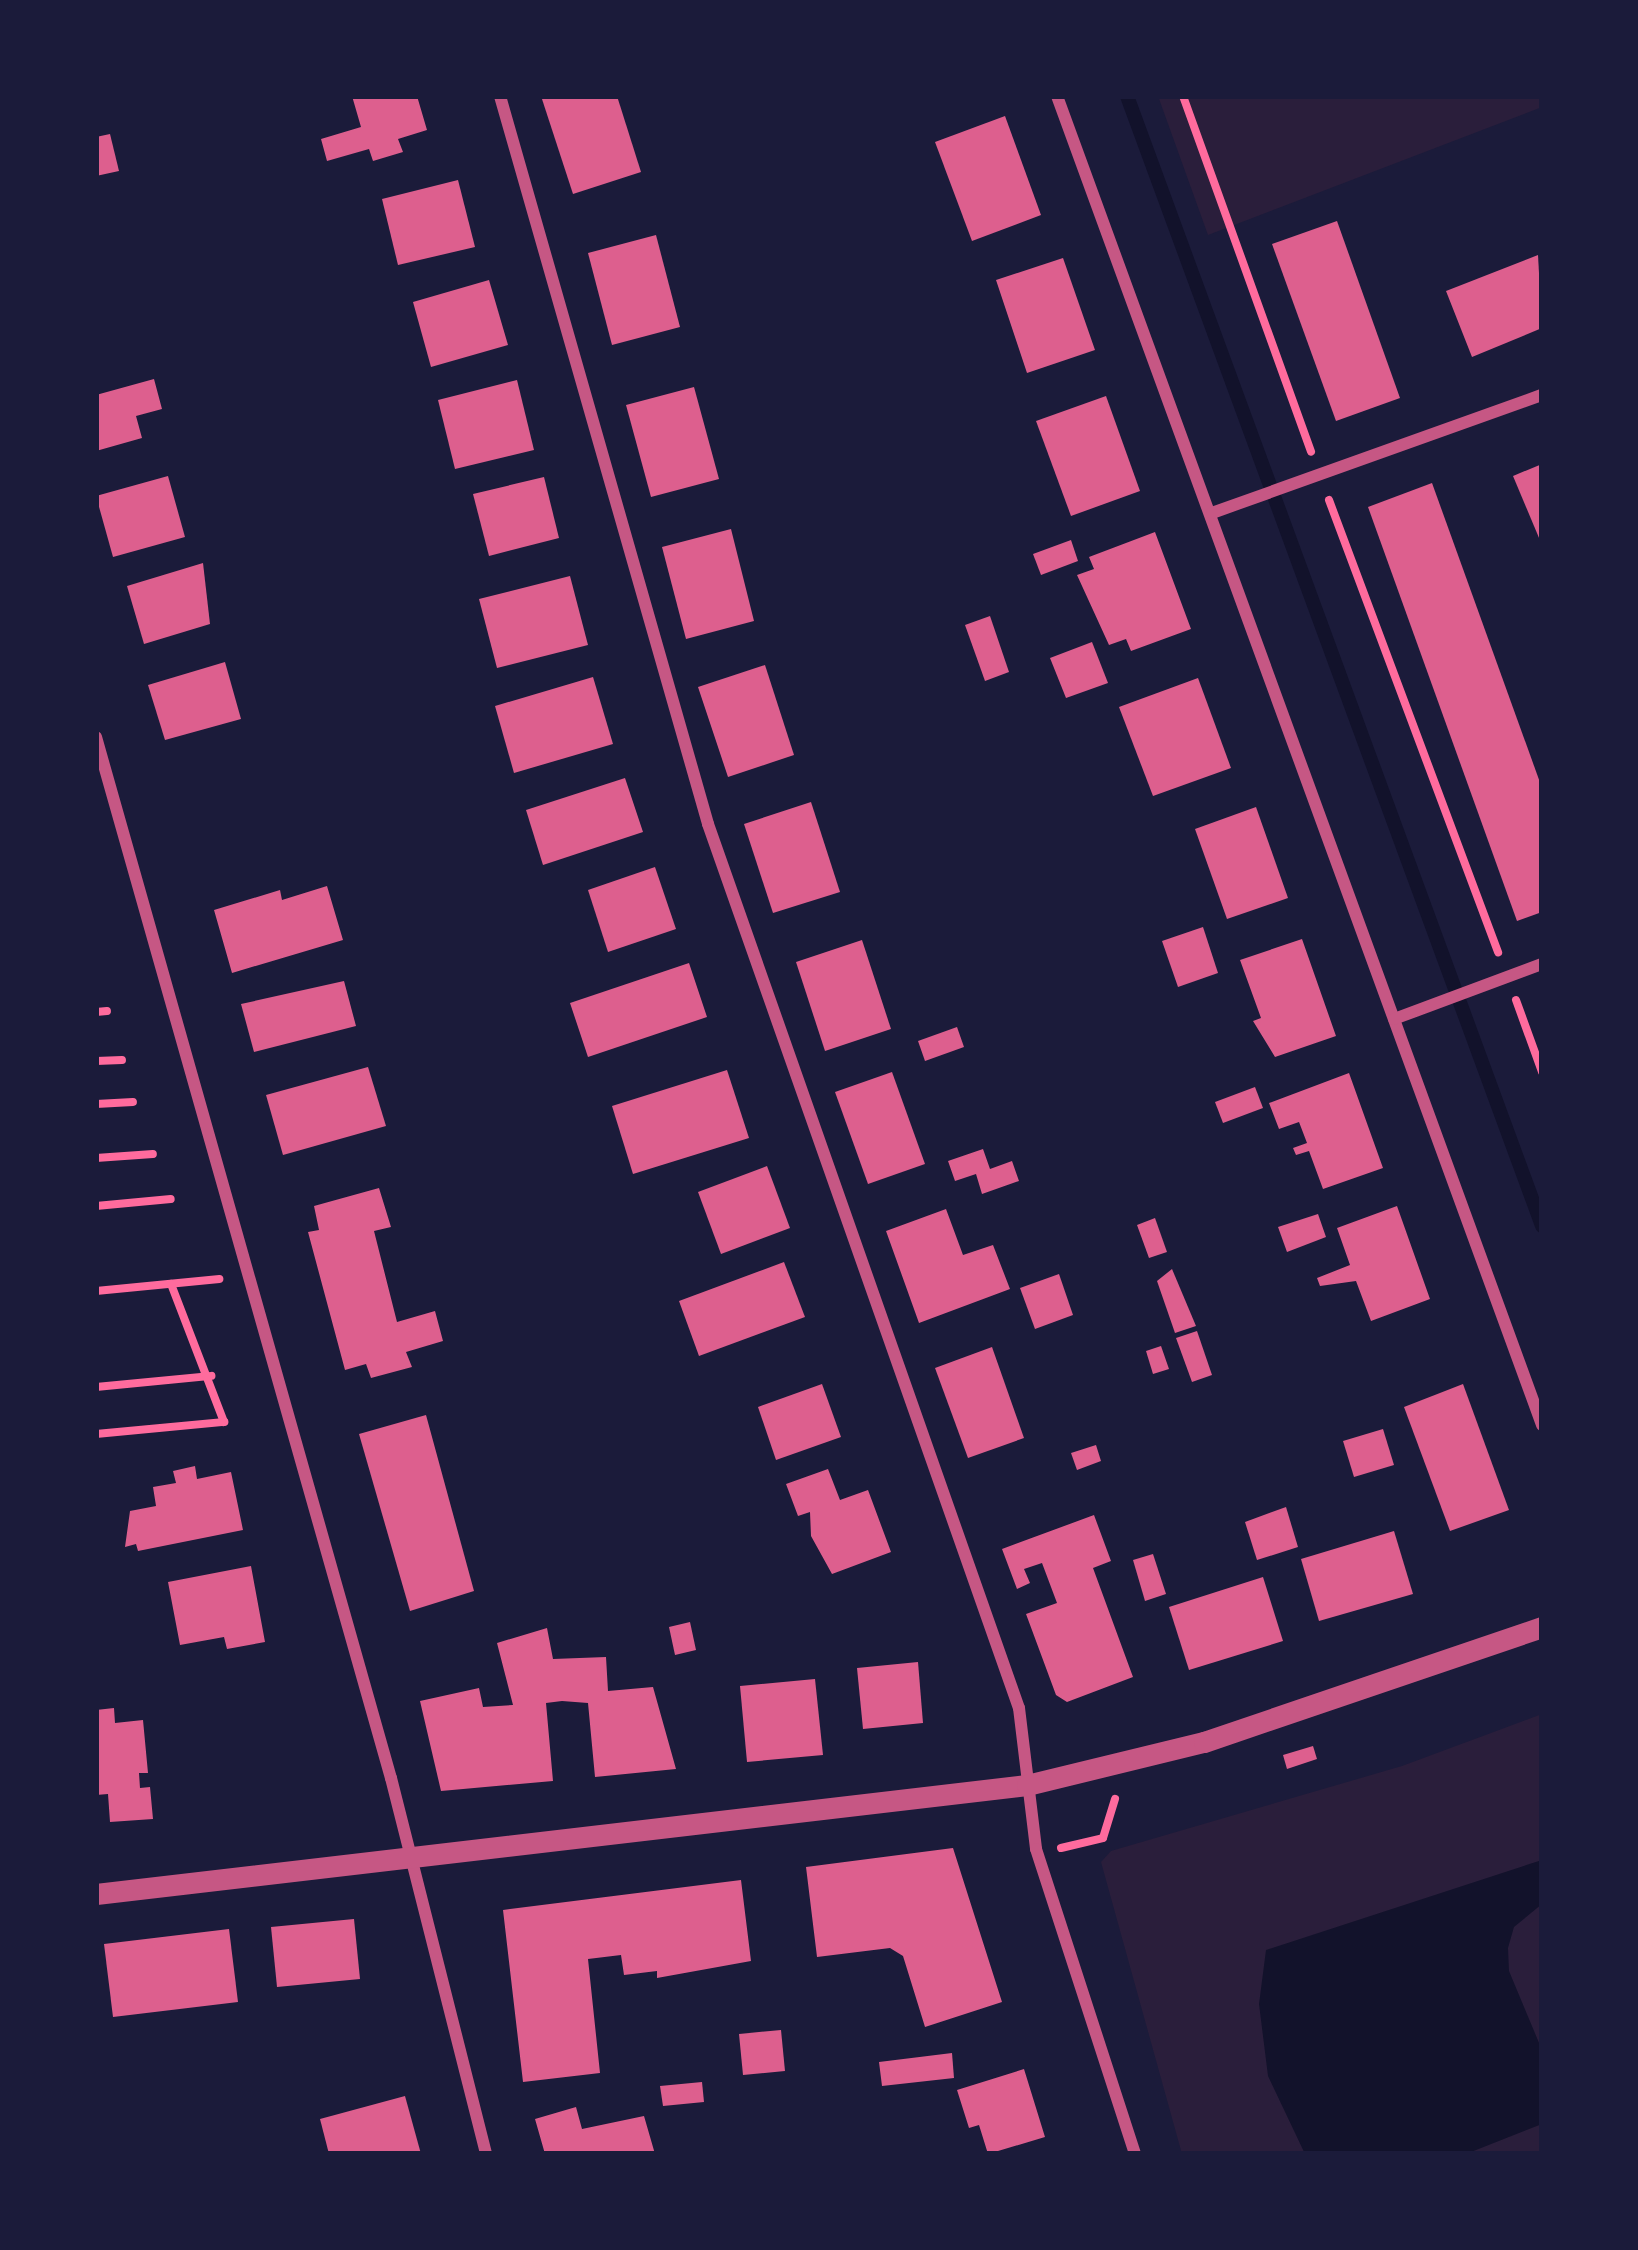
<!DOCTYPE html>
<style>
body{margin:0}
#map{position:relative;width:1638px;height:2250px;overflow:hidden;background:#1b1b3a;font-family:"Exo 2",sans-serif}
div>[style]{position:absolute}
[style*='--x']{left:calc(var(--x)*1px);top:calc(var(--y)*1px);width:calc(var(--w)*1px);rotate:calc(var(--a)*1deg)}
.green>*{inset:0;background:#2a1e3b}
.water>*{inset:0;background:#12122b}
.stream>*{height:14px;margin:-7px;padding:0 7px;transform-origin:7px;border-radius:7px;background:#12122b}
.building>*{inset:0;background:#dd5f8e}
.path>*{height:8px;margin:-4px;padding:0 4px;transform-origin:4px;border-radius:4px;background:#ff6b9d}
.minor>*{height:12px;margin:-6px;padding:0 6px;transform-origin:6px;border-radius:6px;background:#c65784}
.tertiary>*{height:21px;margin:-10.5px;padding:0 10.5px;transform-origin:10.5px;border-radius:10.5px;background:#c65784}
span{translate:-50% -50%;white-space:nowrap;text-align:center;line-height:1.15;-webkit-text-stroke:9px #1b1b3a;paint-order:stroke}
.frame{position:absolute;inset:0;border:99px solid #1b1b3a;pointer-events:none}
</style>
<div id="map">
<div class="green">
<i style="clip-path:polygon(1158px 96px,1542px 96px,1542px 107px,1208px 235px)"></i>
<i style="clip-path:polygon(1542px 1714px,1542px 2154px,1182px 2154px,1101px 1862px,1111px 1851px,1402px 1766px)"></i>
</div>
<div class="water">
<i style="clip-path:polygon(1542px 1860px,1542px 1904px,1514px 1927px,1508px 1948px,1509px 1971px,1542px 2050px,1542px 2124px,1466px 2154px,1305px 2154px,1268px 2076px,1259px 2004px,1266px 1950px)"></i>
</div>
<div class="stream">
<i style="--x:1127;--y:96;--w:1204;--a:69.83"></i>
</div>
<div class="building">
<i style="clip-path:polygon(352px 96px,417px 96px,427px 130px,398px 139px,403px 152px,373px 161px,369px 149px,327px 161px,321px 139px,361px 127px)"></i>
<i style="clip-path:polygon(541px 96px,617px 96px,641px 172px,573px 194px)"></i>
<i style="clip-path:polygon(1005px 116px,1041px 215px,972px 241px,935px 142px)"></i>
<i style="clip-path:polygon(110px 134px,119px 171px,96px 176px,96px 137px)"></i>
<i style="clip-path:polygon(458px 180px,475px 247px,398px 265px,382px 199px)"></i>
<i style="clip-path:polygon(1337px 221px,1400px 398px,1336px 421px,1272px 244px)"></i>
<i style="clip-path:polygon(656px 235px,680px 327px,612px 345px,588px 253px)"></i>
<i style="clip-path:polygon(1538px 255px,1542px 328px,1472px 357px,1446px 291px)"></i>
<i style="clip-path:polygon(1063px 258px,1095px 350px,1027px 373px,996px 280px)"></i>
<i style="clip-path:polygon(489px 280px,508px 345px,431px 367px,413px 302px)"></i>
<i style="clip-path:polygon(154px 379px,162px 409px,136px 416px,142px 438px,96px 451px,96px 395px)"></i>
<i style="clip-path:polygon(517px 380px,534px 450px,455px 469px,438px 400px)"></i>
<i style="clip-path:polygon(694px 387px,719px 479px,651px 497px,626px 405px)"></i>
<i style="clip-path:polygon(1106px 396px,1140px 491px,1071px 516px,1036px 421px)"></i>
<i style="clip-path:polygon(1542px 464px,1542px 545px,1513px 476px)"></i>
<i style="clip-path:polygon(168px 476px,185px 537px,113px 557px,96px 496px)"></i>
<i style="clip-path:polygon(544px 477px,559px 538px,489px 556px,473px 494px)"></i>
<i style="clip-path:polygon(1432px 483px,1542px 788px,1542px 912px,1517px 921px,1368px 507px)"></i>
<i style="clip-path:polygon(731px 529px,754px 621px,686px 639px,662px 547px)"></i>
<i style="clip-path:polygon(1155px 532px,1191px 629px,1131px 651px,1126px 639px,1109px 645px,1077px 575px,1094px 569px,1089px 557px)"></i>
<i style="clip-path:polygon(1071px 540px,1078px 561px,1041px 575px,1033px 554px)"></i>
<i style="clip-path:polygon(203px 563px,210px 624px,144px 644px,127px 586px)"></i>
<i style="clip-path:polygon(570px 576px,588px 645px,497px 668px,479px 599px)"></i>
<i style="clip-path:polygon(990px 616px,1009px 672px,985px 681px,965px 625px)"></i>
<i style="clip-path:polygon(1092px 642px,1108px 683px,1066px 698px,1050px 658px)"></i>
<i style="clip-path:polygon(225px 662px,241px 719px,165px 740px,148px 685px)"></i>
<i style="clip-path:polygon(765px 665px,794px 755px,728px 777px,698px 687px)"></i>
<i style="clip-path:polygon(593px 677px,613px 744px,514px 773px,495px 706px)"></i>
<i style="clip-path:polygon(1198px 678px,1231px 768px,1153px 796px,1119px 707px)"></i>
<i style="clip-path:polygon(625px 778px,643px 832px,543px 865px,526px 810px)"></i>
<i style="clip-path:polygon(811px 802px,840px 892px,773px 913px,744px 824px)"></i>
<i style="clip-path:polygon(1256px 807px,1288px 898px,1227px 919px,1195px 829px)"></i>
<i style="clip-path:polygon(655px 867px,676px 929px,608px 952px,588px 890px)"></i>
<i style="clip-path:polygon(327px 886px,343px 940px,232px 973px,214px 910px,280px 890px,282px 900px)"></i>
<i style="clip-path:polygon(1203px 927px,1218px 973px,1178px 987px,1162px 941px)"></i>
<i style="clip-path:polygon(1302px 939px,1336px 1036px,1275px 1057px,1253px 1021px,1261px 1018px,1240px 960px)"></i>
<i style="clip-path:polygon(862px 940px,891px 1029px,825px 1051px,796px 962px)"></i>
<i style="clip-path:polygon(689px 963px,707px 1017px,588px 1057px,570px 1003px)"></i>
<i style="clip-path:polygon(344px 981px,356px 1026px,254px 1052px,241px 1004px)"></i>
<i style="clip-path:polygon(957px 1027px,964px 1047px,925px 1061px,918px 1041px)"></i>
<i style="clip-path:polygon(368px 1067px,386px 1126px,283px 1155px,266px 1095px)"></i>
<i style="clip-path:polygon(727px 1070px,749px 1138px,633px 1174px,612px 1106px)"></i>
<i style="clip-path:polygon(892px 1072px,925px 1164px,868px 1184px,835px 1092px)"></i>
<i style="clip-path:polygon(1349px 1073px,1383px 1168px,1323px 1189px,1309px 1151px,1296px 1155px,1293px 1148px,1307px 1143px,1299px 1122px,1279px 1129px,1269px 1103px)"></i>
<i style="clip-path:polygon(1255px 1087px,1263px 1108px,1223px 1123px,1215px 1102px)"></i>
<i style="clip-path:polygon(983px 1149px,990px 1169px,1012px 1161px,1019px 1181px,982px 1194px,976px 1174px,955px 1181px,948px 1161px)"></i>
<i style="clip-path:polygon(767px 1166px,790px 1228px,721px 1254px,698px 1192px)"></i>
<i style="clip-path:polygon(379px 1188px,391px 1227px,374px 1231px,397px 1322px,435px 1311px,443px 1341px,406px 1352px,412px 1367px,371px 1378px,366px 1364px,345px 1370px,308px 1232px,319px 1230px,314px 1206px)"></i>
<i style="clip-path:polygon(1397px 1206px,1430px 1299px,1371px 1321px,1356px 1281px,1320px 1286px,1317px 1278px,1350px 1265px,1337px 1228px)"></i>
<i style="clip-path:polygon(946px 1209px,963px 1255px,993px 1245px,1010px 1289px,919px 1323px,886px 1231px)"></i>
<i style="clip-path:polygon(1318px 1214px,1326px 1237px,1287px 1252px,1278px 1227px)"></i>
<i style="clip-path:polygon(1155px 1218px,1167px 1252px,1149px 1258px,1137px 1225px)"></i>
<i style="clip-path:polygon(784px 1262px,805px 1317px,699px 1356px,679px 1301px)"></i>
<i style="clip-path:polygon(1172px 1269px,1196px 1326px,1175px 1333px,1157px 1281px)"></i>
<i style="clip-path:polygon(1059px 1274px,1073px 1315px,1035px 1329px,1020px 1288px)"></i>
<i style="clip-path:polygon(1197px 1331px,1212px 1375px,1192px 1382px,1176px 1338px)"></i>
<i style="clip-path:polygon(1161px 1346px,1169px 1369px,1153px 1374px,1146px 1351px)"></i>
<i style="clip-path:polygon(992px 1347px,1024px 1438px,968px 1458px,935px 1368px)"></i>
<i style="clip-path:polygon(822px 1384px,841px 1437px,776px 1460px,758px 1407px)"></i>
<i style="clip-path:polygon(1463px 1384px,1509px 1510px,1450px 1531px,1404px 1407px)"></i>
<i style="clip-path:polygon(426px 1415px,474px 1591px,410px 1611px,359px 1434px)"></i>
<i style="clip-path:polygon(1383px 1429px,1394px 1465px,1354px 1477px,1343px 1441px)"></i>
<i style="clip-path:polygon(1096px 1445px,1101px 1461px,1077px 1470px,1071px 1453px)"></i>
<i style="clip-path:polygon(195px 1466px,197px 1479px,231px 1472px,243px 1530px,138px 1551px,136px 1544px,125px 1547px,130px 1511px,156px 1506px,153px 1487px,176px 1483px,173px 1471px)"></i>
<i style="clip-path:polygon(828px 1469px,840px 1500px,868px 1490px,891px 1552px,832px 1574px,811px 1536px,810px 1512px,798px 1516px,786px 1484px)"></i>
<i style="clip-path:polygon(1286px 1507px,1298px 1547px,1257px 1560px,1245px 1522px)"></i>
<i style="clip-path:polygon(1094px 1515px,1111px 1561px,1093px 1568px,1133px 1677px,1067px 1702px,1056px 1695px,1026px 1614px,1057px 1603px,1042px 1563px,1024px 1569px,1030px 1583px,1017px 1589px,1002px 1549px)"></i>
<i style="clip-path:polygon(1394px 1531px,1413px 1594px,1319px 1621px,1301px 1559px)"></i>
<i style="clip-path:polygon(1153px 1554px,1166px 1594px,1145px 1601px,1133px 1560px)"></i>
<i style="clip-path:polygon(251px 1566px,265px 1642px,227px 1649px,224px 1637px,180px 1645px,168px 1582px)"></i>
<i style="clip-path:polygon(1263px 1577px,1283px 1641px,1189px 1670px,1169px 1607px)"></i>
<i style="clip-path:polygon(690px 1622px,696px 1650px,675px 1655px,669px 1627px)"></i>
<i style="clip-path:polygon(547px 1628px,553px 1659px,606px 1657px,608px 1691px,653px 1687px,676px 1769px,595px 1777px,588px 1703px,562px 1701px,546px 1703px,553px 1781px,441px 1791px,420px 1701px,479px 1688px,483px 1707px,513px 1705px,497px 1643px)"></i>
<i style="clip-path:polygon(918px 1662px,923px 1723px,863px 1729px,857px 1668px)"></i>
<i style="clip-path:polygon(815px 1679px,823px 1755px,747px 1762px,740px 1686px)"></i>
<i style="clip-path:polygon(114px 1708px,115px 1723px,143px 1720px,148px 1773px,139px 1773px,140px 1788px,150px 1787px,153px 1819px,110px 1822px,108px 1794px,96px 1795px,96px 1710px)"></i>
<i style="clip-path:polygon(1313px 1746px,1317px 1759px,1287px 1769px,1283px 1755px)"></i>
<i style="clip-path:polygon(953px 1848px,1002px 2002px,925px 2027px,903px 1956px,890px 1948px,817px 1957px,806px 1867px)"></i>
<i style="clip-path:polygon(741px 1880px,751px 1961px,657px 1978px,657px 1971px,624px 1975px,621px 1955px,588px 1959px,600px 2073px,523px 2082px,503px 1910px)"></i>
<i style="clip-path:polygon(354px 1919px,360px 1979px,277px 1987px,271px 1927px)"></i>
<i style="clip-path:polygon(229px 1929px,238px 2002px,113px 2017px,104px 1944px)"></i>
<i style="clip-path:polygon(781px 2030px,785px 2071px,743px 2075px,739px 2034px)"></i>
<i style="clip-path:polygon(952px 2053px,954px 2078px,882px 2086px,879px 2062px)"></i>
<i style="clip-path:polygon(1024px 2069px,1045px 2137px,988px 2154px,979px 2125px,969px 2128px,957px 2090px)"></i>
<i style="clip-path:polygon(702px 2082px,704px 2102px,663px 2106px,660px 2086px)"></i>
<i style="clip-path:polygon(405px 2096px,421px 2154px,329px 2154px,320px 2119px)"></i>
<i style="clip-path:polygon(576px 2107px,582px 2129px,644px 2116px,655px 2154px,545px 2154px,535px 2119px)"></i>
</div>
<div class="path">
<i style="--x:1183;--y:96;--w:378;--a:70.2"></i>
<i style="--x:1329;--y:500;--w:483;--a:69.5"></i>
<i style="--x:1516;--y:1000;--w:77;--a:70.1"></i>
<i style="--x:96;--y:1012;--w:11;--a:-5"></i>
<i style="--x:96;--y:1061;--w:26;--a:-2"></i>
<i style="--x:96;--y:1104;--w:37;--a:-3"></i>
<i style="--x:96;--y:1158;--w:57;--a:-4"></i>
<i style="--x:96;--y:1206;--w:75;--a:-5.3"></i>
<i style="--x:96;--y:1291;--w:124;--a:-5.6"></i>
<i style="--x:96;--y:1387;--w:116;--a:-5.5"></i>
<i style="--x:96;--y:1434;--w:129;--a:-5.4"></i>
<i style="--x:224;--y:1422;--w:148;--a:-111"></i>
<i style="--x:1061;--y:1848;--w:43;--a:-13.4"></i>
<i style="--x:1103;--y:1838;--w:41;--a:-72.9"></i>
</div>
<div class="minor">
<i style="--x:500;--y:96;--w:757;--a:74.05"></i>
<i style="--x:708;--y:824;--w:937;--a:70.62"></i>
<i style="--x:1019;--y:1708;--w:142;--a:83.1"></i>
<i style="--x:1036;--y:1849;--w:321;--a:72"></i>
<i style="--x:1057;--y:96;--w:1415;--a:69.95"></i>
<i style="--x:1212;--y:513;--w:350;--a:-19.7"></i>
<i style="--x:96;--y:737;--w:1082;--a:74.18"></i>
<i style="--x:391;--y:1778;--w:388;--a:75.8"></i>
<i style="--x:1394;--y:1019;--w:158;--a:-20.4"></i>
</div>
<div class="tertiary">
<i style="--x:96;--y:1894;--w:937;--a:-6.68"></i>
<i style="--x:1027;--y:1785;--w:182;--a:-13.7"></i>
<i style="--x:1204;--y:1742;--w:357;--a:-18.8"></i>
</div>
<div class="frame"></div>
</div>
